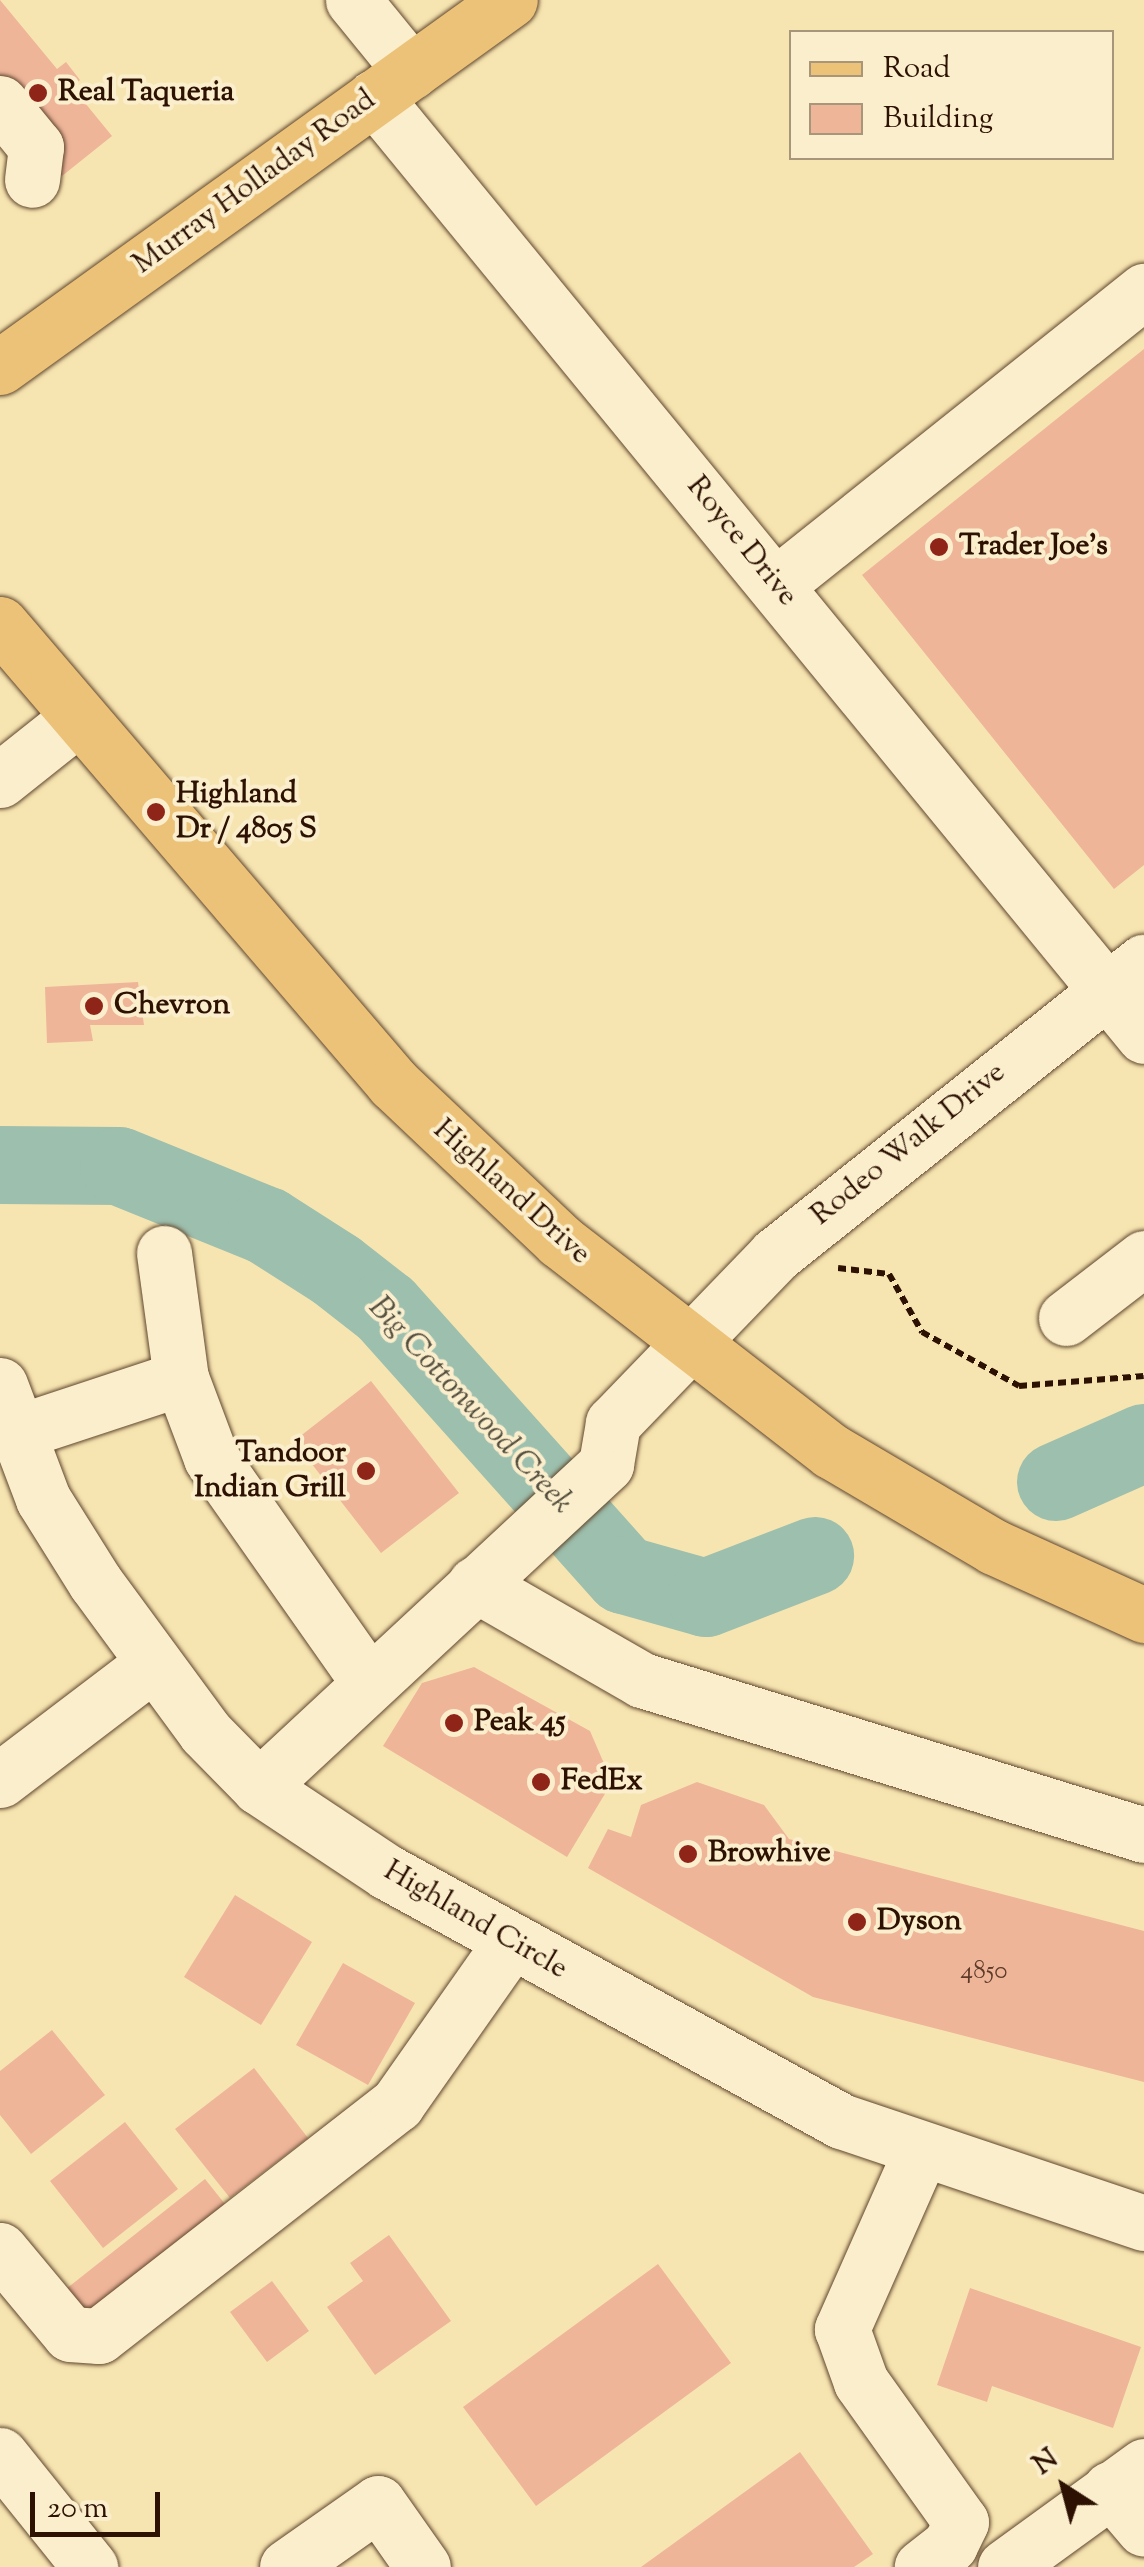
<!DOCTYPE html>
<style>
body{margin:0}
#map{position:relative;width:1144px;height:2567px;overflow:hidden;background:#f7e5b1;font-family:"Sorts Mill Goudy",serif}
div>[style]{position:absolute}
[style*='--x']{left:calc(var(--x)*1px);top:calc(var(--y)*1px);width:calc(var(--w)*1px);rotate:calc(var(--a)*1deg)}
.river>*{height:78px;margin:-39px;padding:0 39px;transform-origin:39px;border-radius:39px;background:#9dbfad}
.building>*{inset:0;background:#eeb599}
.path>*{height:6px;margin-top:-3px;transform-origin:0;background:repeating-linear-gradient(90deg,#2d1102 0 8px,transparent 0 13px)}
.roads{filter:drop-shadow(0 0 2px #60462e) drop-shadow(0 0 2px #60462e)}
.minor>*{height:55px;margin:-27.5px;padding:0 27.5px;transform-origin:27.5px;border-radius:27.5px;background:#faeecc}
.major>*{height:55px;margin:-27.5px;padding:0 27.5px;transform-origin:27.5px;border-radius:27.5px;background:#ecc278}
.dots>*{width:28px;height:28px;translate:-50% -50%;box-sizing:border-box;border:5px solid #faeecc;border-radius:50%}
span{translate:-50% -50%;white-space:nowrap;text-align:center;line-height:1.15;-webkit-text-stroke:8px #faeecc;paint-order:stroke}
.number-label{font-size:25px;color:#5d3a28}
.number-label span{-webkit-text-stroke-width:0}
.poi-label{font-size:30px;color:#2d1102;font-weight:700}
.left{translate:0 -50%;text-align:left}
.right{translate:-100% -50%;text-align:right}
.street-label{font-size:30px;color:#2d1102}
.water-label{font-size:32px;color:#544e3e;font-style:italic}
.legend{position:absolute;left:789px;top:30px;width:325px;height:130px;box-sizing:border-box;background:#faeecc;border:2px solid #a8967b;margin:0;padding:12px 18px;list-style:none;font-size:30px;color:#2d1102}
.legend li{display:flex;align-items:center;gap:20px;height:50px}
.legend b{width:50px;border:2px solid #a8967b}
.north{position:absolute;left:1014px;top:2437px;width:100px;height:100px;-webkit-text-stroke:8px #faeecc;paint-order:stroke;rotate:324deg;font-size:28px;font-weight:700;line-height:40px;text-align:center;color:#2d1102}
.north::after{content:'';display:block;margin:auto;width:35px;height:45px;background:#2d1102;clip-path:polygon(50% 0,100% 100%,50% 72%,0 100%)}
.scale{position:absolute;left:30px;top:2492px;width:130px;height:45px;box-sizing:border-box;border:5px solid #2d1102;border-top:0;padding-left:12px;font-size:30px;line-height:35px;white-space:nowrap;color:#2d1102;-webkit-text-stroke:8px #faeecc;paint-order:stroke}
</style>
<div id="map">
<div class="river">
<i style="--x:0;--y:1165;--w:119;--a:0.5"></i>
<i style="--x:119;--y:1166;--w:160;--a:22.1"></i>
<i style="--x:267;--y:1226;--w:82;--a:32.5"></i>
<i style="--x:336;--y:1270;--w:63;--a:38"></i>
<i style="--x:386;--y:1309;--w:357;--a:48.2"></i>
<i style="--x:624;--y:1575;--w:85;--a:15.7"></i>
<i style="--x:706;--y:1598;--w:117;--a:-21.1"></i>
<i style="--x:1056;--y:1482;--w:96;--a:-23.9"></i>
</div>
<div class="building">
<i style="clip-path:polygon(0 0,57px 69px,66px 62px,80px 80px,72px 87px,112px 136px,62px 176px,0 99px)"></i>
<i style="clip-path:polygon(1144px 349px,1144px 865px,1114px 889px,862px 575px)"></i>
<i style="clip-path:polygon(138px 982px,144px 1025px,90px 1025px,93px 1041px,47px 1043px,45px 987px)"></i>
<i style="clip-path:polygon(371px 1381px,459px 1493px,381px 1553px,294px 1441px)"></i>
<i style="clip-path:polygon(474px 1667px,590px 1731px,612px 1782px,567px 1857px,383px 1746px,422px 1683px)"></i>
<i style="clip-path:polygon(697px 1782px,764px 1805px,789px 1839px,1144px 1931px,1144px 2082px,813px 1997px,588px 1868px,608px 1829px,631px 1837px,641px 1805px)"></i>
<i style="clip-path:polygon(235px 1895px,312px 1942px,261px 2025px,184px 1977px)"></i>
<i style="clip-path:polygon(343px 1963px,415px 2003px,368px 2085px,296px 2045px)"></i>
<i style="clip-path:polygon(52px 2030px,105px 2095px,31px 2154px,0 2115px,0 2071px)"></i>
<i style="clip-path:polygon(254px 2068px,308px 2138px,230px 2198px,175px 2129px)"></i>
<i style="clip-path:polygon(125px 2122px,178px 2189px,103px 2248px,50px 2181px)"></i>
<i style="clip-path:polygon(205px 2179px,229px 2209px,90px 2319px,66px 2289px)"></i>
<i style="clip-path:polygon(389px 2235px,451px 2321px,375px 2375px,327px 2307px,363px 2281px,350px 2263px)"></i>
<i style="clip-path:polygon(658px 2264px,731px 2363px,536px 2506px,463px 2407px)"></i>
<i style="clip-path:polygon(272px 2281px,309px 2331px,267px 2362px,230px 2312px)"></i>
<i style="clip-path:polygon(970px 2288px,1141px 2347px,1113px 2428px,992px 2386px,987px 2402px,937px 2385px)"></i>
<i style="clip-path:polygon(800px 2452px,873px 2554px,854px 2567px,641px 2567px)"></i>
</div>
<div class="path">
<i style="--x:838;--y:1268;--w:51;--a:6.7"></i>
<i style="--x:889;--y:1274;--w:67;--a:60.4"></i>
<i style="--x:922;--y:1332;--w:111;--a:29.1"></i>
<i style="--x:1019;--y:1386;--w:125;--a:-4.6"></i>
</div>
<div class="roads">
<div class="minor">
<i style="--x:353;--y:0;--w:92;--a:50.8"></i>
<i style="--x:374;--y:97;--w:1214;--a:50.65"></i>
<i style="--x:0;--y:103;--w:57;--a:50.7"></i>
<i style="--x:36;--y:147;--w:33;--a:97"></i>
<i style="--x:777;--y:584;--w:470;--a:-38.6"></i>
<i style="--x:0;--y:780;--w:100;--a:-38.5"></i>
<i style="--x:164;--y:1253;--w:126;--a:82.3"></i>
<i style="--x:1066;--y:1318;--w:98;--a:-37.6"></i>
<i style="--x:0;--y:1385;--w:122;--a:69.3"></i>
<i style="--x:43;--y:1499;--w:98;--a:57.9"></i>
<i style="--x:95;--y:1582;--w:186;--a:53.7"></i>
<i style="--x:205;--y:1732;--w:77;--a:45.5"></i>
<i style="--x:259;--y:1787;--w:154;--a:33.6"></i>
<i style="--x:387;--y:1872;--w:518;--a:28.74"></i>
<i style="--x:841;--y:2121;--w:320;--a:18.6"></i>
<i style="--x:15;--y:1433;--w:175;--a:-18.3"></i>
<i style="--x:181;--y:1378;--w:85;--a:69.4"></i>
<i style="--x:211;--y:1458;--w:275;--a:54.9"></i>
<i style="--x:475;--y:1584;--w:193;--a:29.9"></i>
<i style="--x:642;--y:1680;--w:525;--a:17.16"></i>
<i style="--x:0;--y:1780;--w:191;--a:-37.3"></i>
<i style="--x:259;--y:1787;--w:474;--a:-42.9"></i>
<i style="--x:606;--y:1464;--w:42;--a:-80.3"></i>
<i style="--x:613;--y:1423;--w:233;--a:-46"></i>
<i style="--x:775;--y:1255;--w:471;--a:-38.5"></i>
<i style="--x:920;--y:2153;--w:193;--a:113.9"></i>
<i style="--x:842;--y:2329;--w:56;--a:70.3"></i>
<i style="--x:861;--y:2382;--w:172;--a:54.5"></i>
<i style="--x:961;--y:2522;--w:25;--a:116"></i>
<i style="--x:950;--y:2545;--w:36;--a:142"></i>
<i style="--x:0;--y:2250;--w:109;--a:50.2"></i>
<i style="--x:70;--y:2334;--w:29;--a:4"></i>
<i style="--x:99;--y:2336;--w:378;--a:-37.9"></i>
<i style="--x:397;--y:2104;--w:198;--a:-54.9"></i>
<i style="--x:0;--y:2455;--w:144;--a:51.2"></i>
<i style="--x:1110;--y:2489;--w:52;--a:49.6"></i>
<i style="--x:287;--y:2567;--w:111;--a:-35.1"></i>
<i style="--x:378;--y:2503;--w:78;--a:54.9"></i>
<i style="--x:1005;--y:2567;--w:172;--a:-36"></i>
</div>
<div class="major">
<i style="--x:0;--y:367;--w:628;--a:-35.74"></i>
<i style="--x:0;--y:624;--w:606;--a:49.42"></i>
<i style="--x:394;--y:1084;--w:228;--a:43.4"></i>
<i style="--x:560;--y:1241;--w:343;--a:37.8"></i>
<i style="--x:831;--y:1451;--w:189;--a:30.5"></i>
<i style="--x:994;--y:1547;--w:165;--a:24.4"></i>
</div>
</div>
<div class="dots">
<i style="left:38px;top:93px;background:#8f2418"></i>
<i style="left:939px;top:547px;background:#8f2418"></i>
<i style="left:156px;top:812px;background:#8f2418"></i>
<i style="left:94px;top:1006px;background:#8f2418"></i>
<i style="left:366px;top:1471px;background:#8f2418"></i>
<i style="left:454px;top:1723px;background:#8f2418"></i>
<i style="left:541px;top:1782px;background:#8f2418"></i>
<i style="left:688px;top:1854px;background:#8f2418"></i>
<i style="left:857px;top:1922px;background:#8f2418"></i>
</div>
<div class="number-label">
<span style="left:984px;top:1972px">4850</span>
</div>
<div class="poi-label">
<span class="left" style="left:58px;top:93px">Real Taqueria</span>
<span class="left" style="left:959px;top:547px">Trader Joe's</span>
<span class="left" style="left:176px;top:812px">Highland<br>Dr / 4805 S</span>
<span class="left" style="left:114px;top:1006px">Chevron</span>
<span class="right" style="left:346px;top:1471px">Tandoor<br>Indian Grill</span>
<span class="left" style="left:474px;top:1723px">Peak 45</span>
<span class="left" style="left:561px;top:1782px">FedEx</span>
<span class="left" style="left:708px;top:1854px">Browhive</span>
<span class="left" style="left:877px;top:1922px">Dyson</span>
</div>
<div class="street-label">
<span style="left:255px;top:183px;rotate:-36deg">Murray Holladay Road</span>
<span style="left:741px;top:542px;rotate:51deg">Royce Drive</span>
<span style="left:909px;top:1145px;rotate:-39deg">Rodeo Walk Drive</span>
<span style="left:511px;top:1193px;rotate:42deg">Highland Drive</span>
<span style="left:475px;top:1921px;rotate:30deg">Highland Circle</span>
</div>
<div class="water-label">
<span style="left:470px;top:1406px;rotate:47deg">Big Cottonwood Creek</span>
</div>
<ul class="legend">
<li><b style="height:12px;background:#ecc278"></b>Road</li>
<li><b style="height:28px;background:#eeb599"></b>Building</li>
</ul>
<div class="north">N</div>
<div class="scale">20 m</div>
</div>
